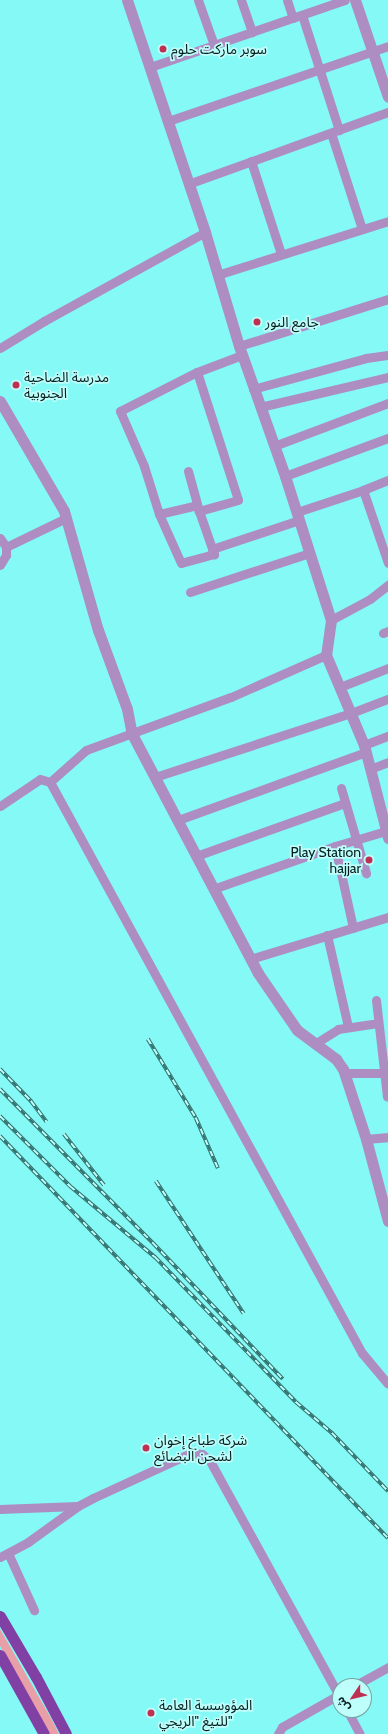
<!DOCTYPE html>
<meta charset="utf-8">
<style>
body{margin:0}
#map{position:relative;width:388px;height:1734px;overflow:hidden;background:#84f9f5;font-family:Cabin,"Noto Sans Arabic",sans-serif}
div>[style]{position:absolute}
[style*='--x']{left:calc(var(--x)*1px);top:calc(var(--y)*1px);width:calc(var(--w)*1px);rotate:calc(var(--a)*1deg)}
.green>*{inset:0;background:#e99fa8}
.minor>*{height:9px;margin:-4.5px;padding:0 4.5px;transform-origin:4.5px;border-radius:4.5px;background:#ae8dc3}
.tertiary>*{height:11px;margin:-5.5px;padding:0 5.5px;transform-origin:5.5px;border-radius:5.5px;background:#ae8dc3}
.primary>*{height:11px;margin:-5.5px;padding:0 5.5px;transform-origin:5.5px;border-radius:5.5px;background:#8140a4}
.rail>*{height:3.5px;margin-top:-1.75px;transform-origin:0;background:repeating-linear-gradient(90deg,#befefb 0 6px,#336f6d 0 12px);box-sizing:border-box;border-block:1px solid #336f6d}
.dots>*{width:11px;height:11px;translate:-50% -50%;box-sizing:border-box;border:2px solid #befefb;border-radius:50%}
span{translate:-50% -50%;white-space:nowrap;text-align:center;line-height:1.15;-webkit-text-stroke:3.5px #befefb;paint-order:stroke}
.poi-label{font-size:14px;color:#041e1d}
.left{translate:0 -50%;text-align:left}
.right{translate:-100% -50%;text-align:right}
.north{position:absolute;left:332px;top:1678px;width:40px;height:40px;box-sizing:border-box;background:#befefb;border:1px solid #74a4a2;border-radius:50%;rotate:235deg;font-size:11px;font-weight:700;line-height:16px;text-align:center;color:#041e1d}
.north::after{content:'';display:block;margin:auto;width:14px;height:18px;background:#bf2f52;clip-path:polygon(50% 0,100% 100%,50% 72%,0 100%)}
</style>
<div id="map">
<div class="green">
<i style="clip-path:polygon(0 1629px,52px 1720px,59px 1734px,50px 1734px,0 1646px)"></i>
</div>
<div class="minor">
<i style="--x:198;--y:0;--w:48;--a:70.4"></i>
<i style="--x:241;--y:0;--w:34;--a:71"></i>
<i style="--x:287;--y:0;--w:19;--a:72"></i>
<i style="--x:302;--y:15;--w:121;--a:72.2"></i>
<i style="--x:150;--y:67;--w:206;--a:-19"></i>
<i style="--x:168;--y:121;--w:232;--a:-18.8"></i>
<i style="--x:331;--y:133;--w:101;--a:72.1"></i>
<i style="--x:251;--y:161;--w:98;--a:72.1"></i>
<i style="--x:188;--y:184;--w:213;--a:-19.8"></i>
<i style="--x:217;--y:275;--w:179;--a:-17.5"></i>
<i style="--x:239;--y:346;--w:156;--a:-17.5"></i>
<i style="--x:0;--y:348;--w:52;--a:-31.5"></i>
<i style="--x:44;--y:321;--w:184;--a:-28.9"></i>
<i style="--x:197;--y:372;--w:134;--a:72.2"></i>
<i style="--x:238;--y:500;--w:41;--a:164.2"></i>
<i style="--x:253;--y:389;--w:117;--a:-15.3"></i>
<i style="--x:366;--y:358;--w:22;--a:-8"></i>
<i style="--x:260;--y:407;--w:131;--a:-13.2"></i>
<i style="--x:274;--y:446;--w:122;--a:-20.7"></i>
<i style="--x:188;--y:471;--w:41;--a:74.6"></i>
<i style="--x:199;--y:511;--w:46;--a:70.8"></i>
<i style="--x:214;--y:554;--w:34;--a:165"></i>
<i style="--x:181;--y:563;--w:54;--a:-114.2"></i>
<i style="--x:159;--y:514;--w:50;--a:-107.4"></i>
<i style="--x:144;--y:466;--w:60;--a:-113.6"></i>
<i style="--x:120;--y:411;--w:86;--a:-26.9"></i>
<i style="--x:197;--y:372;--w:48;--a:-20.7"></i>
<i style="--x:285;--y:476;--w:110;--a:-20.3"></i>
<i style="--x:363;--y:490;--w:77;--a:71.1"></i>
<i style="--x:297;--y:512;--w:70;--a:-18.4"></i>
<i style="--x:363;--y:490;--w:27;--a:-22"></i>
<i style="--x:159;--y:514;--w:39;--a:-13"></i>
<i style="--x:0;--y:538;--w:11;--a:56"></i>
<i style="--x:212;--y:549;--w:92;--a:-18.4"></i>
<i style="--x:0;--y:565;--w:12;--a:-59"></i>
<i style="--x:6;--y:555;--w:8;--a:-90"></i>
<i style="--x:6;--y:547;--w:67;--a:-25.8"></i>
<i style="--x:190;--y:592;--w:125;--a:-18.1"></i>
<i style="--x:331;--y:620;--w:44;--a:-28.3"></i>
<i style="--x:370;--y:599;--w:23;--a:-38"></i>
<i style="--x:383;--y:633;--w:5;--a:-22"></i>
<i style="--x:340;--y:687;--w:52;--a:-21.6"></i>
<i style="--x:364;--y:745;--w:26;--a:-21"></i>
<i style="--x:370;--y:769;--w:19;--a:-21"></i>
<i style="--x:155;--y:777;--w:206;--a:-18.1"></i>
<i style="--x:351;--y:713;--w:40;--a:-21"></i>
<i style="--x:50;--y:782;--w:651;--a:61.35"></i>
<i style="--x:362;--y:1353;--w:40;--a:50"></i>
<i style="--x:341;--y:788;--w:89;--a:73.6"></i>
<i style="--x:0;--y:806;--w:48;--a:-34"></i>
<i style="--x:40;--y:779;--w:10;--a:17"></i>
<i style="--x:50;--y:782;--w:48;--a:-41.6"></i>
<i style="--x:86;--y:750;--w:154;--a:-20.1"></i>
<i style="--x:231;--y:697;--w:104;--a:-23.9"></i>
<i style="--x:178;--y:820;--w:200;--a:-19.9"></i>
<i style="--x:335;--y:846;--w:84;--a:77.6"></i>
<i style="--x:196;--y:856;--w:158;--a:-19.6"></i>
<i style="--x:213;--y:889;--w:129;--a:-19.4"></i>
<i style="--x:335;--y:846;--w:53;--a:-16.4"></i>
<i style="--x:327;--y:935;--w:94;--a:77.1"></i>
<i style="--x:250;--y:959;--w:144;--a:-16.9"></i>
<i style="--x:376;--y:1000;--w:97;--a:83.5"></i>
<i style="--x:316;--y:1043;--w:26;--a:-32"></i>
<i style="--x:338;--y:1029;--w:40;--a:-8.5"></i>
<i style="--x:345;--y:1073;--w:43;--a:0"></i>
<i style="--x:366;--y:1139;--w:22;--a:-5"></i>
<i style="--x:0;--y:1509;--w:77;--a:-2.2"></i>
<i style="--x:8;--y:1553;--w:63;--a:65.5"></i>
<i style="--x:0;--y:1557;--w:32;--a:-28"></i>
<i style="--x:28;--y:1542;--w:62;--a:-35.8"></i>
<i style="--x:78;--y:1506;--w:17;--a:-28"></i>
<i style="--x:93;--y:1498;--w:108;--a:-24.7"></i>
<i style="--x:191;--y:1453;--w:11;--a:5"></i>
<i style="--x:202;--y:1454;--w:11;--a:41"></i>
<i style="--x:210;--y:1461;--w:269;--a:61.2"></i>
<i style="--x:354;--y:1686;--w:39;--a:-29"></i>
<i style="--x:347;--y:1710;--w:27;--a:62"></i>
<i style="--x:278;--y:1734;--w:8;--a:-60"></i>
<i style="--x:282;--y:1727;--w:67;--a:-29.6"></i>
</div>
<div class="tertiary">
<i style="--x:127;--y:0;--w:245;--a:71.4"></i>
<i style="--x:205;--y:232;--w:119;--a:73.4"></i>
<i style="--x:239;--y:346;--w:138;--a:70.5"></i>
<i style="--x:285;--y:476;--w:151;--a:72.3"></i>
<i style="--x:331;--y:620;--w:35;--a:98"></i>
<i style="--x:326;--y:655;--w:98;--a:67.1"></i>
<i style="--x:364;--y:745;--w:96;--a:75.5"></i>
<i style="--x:355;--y:0;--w:102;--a:71.2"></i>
<i style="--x:0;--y:401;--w:127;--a:59.8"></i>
<i style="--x:64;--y:511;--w:124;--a:74.1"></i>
<i style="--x:98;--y:630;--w:84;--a:69.8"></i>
<i style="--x:127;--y:709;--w:25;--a:79"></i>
<i style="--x:132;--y:734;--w:270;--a:62.2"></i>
<i style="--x:258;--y:973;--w:69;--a:55.6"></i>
<i style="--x:297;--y:1030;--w:49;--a:36.6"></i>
<i style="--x:336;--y:1059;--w:12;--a:55"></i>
<i style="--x:343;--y:1069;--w:74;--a:71.8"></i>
<i style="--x:366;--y:1139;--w:85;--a:75"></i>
</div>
<div class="primary">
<i style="--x:0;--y:1616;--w:71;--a:59.5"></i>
<i style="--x:36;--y:1677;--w:64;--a:62.2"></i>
<i style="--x:0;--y:1655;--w:90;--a:60.9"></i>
</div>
<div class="rail">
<i style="--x:148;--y:1039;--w:92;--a:58.7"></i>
<i style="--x:196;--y:1118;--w:55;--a:66.3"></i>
<i style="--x:0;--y:1069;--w:45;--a:45.9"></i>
<i style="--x:31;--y:1101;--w:26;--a:53"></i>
<i style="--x:0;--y:1089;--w:217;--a:45.2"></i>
<i style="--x:153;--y:1243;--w:188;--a:46.3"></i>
<i style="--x:0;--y:1116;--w:99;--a:45"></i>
<i style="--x:70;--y:1186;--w:111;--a:39.9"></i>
<i style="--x:155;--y:1257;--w:202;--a:45.8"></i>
<i style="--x:296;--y:1402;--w:48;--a:40.7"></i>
<i style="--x:332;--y:1433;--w:81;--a:46"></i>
<i style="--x:64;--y:1134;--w:65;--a:51.9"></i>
<i style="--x:0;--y:1136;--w:559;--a:46.02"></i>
<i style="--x:156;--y:1181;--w:159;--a:56.5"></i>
</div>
<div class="dots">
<i style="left:163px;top:49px;background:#bf2f52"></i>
<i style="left:257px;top:322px;background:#bf2f52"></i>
<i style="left:16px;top:385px;background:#bf2f52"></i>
<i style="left:369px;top:860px;background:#bf2f52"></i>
<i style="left:146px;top:1448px;background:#bf2f52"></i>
<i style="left:151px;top:1713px;background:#bf2f52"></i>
</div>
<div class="poi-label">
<span class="left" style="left:171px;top:49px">سوبر ماركت حلوم</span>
<span class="left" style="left:265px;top:322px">جامع النور</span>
<span class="left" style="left:24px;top:385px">مدرسة الضاحية<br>الجنوبية</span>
<span class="right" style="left:361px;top:860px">Play Station<br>hajjar</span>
<span class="left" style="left:154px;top:1448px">شركة طباخ إخوان<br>لشحن البضائع</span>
<span class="left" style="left:159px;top:1713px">المؤوسسة العامة<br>للتيغ "الريجي"</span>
</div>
<div class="north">ش</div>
</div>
